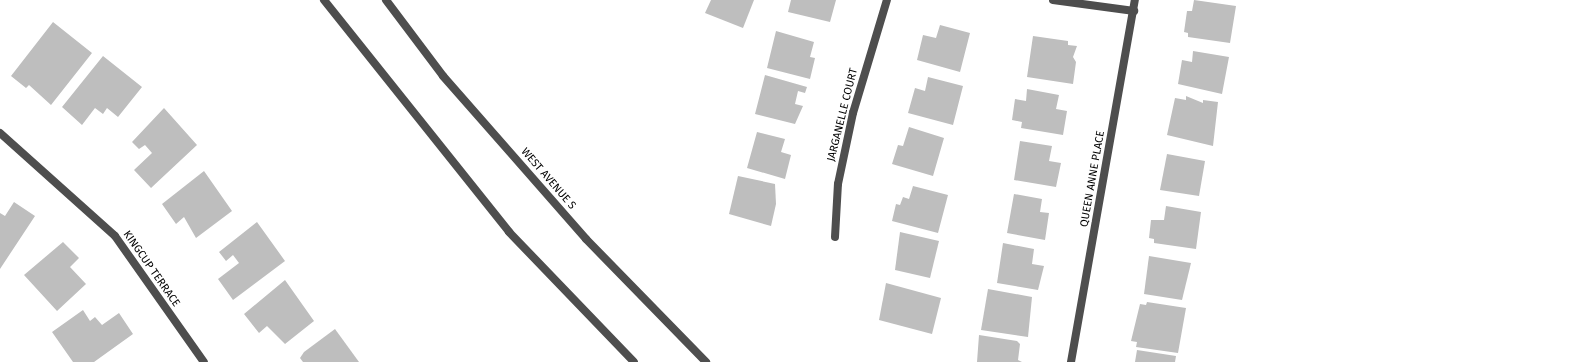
<!DOCTYPE html>
<style>
body{margin:0}
#map{position:relative;width:1590px;height:362px;overflow:hidden;background:#fff;font-family:"Fira Sans",sans-serif}
div>[style]{position:absolute}
[style*='--x']{left:calc(var(--x)*1px);top:calc(var(--y)*1px);width:calc(var(--w)*1px);rotate:calc(var(--a)*1deg)}
.building>*{inset:0;background:#bebebe}
.minor>*{height:8px;margin:-4px;padding:0 4px;transform-origin:4px;border-radius:4px;background:#4e4e4e}
.tertiary>*{height:8px;margin:-4px;padding:0 4px;transform-origin:4px;border-radius:4px;background:#4e4e4e}
span{translate:-50% -50%;white-space:nowrap;text-align:center;line-height:1.15;-webkit-text-stroke:3px #fff;paint-order:stroke}
.street-label{font-size:11px;color:#000}
</style>
<div id="map">
<div class="building">
<i style="clip-path:polygon(711px 0,754px 0,743px 28px,705px 13px)"></i>
<i style="clip-path:polygon(791px 0,836px 0,830px 22px,788px 12px)"></i>
<i style="clip-path:polygon(1194px 0,1236px 6px,1230px 43px,1188px 37px,1188px 33px,1184px 32px,1187px 11px,1192px 11px)"></i>
<i style="clip-path:polygon(53px 22px,92px 53px,51px 105px,29px 85px,26px 88px,11px 76px)"></i>
<i style="clip-path:polygon(940px 25px,970px 33px,960px 72px,917px 60px,923px 35px,936px 38px)"></i>
<i style="clip-path:polygon(776px 31px,814px 42px,810px 57px,815px 58px,810px 79px,767px 68px)"></i>
<i style="clip-path:polygon(1033px 36px,1068px 41px,1068px 45px,1077px 46px,1073px 57px,1076px 62px,1073px 84px,1027px 77px)"></i>
<i style="clip-path:polygon(1193px 51px,1229px 57px,1222px 94px,1178px 84px,1182px 60px,1192px 62px)"></i>
<i style="clip-path:polygon(103px 56px,142px 87px,118px 117px,107px 108px,103px 114px,95px 108px,82px 125px,62px 107px)"></i>
<i style="clip-path:polygon(765px 75px,807px 87px,805px 93px,798px 91px,795px 104px,803px 106px,795px 124px,755px 114px)"></i>
<i style="clip-path:polygon(928px 77px,963px 86px,953px 125px,908px 113px,915px 88px,925px 91px)"></i>
<i style="clip-path:polygon(1027px 89px,1059px 95px,1056px 109px,1067px 111px,1063px 135px,1021px 128px,1022px 122px,1012px 120px,1015px 99px,1026px 101px)"></i>
<i style="clip-path:polygon(1186px 96px,1203px 103px,1203px 100px,1218px 102px,1213px 146px,1167px 135px,1175px 98px,1186px 100px)"></i>
<i style="clip-path:polygon(164px 108px,197px 145px,151px 188px,134px 170px,152px 153px,145px 145px,139px 149px,132px 142px)"></i>
<i style="clip-path:polygon(909px 127px,944px 138px,933px 176px,892px 164px,898px 145px,903px 146px)"></i>
<i style="clip-path:polygon(757px 132px,785px 139px,781px 152px,791px 155px,785px 179px,747px 168px)"></i>
<i style="clip-path:polygon(1020px 141px,1052px 146px,1049px 161px,1061px 163px,1056px 187px,1014px 180px)"></i>
<i style="clip-path:polygon(1167px 154px,1205px 161px,1199px 196px,1160px 190px)"></i>
<i style="clip-path:polygon(204px 171px,232px 211px,196px 238px,184px 217px,176px 224px,162px 204px)"></i>
<i style="clip-path:polygon(738px 176px,775px 184px,776px 204px,771px 226px,729px 214px)"></i>
<i style="clip-path:polygon(913px 186px,948px 195px,938px 233px,892px 221px,896px 204px,900px 205px,903px 197px,909px 199px)"></i>
<i style="clip-path:polygon(1014px 194px,1042px 199px,1040px 212px,1049px 213px,1045px 240px,1007px 233px)"></i>
<i style="clip-path:polygon(14px 202px,35px 216px,0 269px,0 213px,5px 216px)"></i>
<i style="clip-path:polygon(1166px 206px,1201px 212px,1196px 249px,1154px 243px,1154px 239px,1149px 238px,1151px 220px,1164px 220px)"></i>
<i style="clip-path:polygon(257px 222px,285px 261px,233px 300px,218px 279px,239px 263px,233px 255px,226px 261px,219px 252px)"></i>
<i style="clip-path:polygon(900px 232px,939px 241px,930px 278px,895px 270px)"></i>
<i style="clip-path:polygon(63px 242px,79px 258px,70px 267px,86px 284px,57px 311px,24px 275px)"></i>
<i style="clip-path:polygon(1003px 243px,1034px 249px,1032px 264px,1044px 266px,1038px 290px,997px 283px)"></i>
<i style="clip-path:polygon(1149px 256px,1191px 263px,1182px 300px,1144px 294px)"></i>
<i style="clip-path:polygon(285px 280px,314px 321px,285px 344px,267px 326px,259px 333px,244px 314px)"></i>
<i style="clip-path:polygon(886px 283px,941px 298px,932px 334px,879px 320px)"></i>
<i style="clip-path:polygon(988px 289px,1032px 297px,1028px 337px,981px 330px)"></i>
<i style="clip-path:polygon(1147px 302px,1186px 308px,1178px 353px,1136px 347px,1137px 342px,1131px 341px,1140px 304px,1146px 305px)"></i>
<i style="clip-path:polygon(83px 310px,90px 321px,95px 317px,102px 325px,119px 313px,133px 334px,94px 362px,73px 362px,52px 332px)"></i>
<i style="clip-path:polygon(335px 329px,359px 362px,303px 362px,300px 358px,304px 352px)"></i>
<i style="clip-path:polygon(979px 335px,1017px 341px,1020px 344px,1018px 360px,1022px 362px,977px 362px)"></i>
<i style="clip-path:polygon(1137px 350px,1176px 356px,1175px 362px,1135px 362px)"></i>
</div>
<div class="minor">
<i style="--x:1053;--y:0;--w:82;--a:7.7"></i>
<i style="--x:0;--y:133;--w:154;--a:41.8"></i>
<i style="--x:115;--y:236;--w:154;--a:54.8"></i>
<i style="--x:835;--y:237;--w:53;--a:-86.8"></i>
<i style="--x:838;--y:184;--w:73;--a:-78.1"></i>
<i style="--x:853;--y:113;--w:118;--a:-73.3"></i>
<i style="--x:1071;--y:362;--w:368;--a:-80"></i>
</div>
<div class="tertiary">
<i style="--x:324;--y:0;--w:297;--a:51.4"></i>
<i style="--x:509;--y:232;--w:180;--a:46.1"></i>
<i style="--x:386;--y:0;--w:95;--a:53.1"></i>
<i style="--x:443;--y:76;--w:217;--a:48.7"></i>
<i style="--x:586;--y:239;--w:172;--a:45.7"></i>
</div>
<div class="street-label">
<span style="left:843px;top:115px;rotate:-76deg">JARGANELLE COURT</span>
<span style="left:548px;top:179px;rotate:49deg">WEST AVENUE S</span>
<span style="left:1093px;top:179px;rotate:-80deg">QUEEN ANNE PLACE</span>
<span style="left:151px;top:269px;rotate:55deg">KINGCUP TERRACE</span>
</div>
</div>
